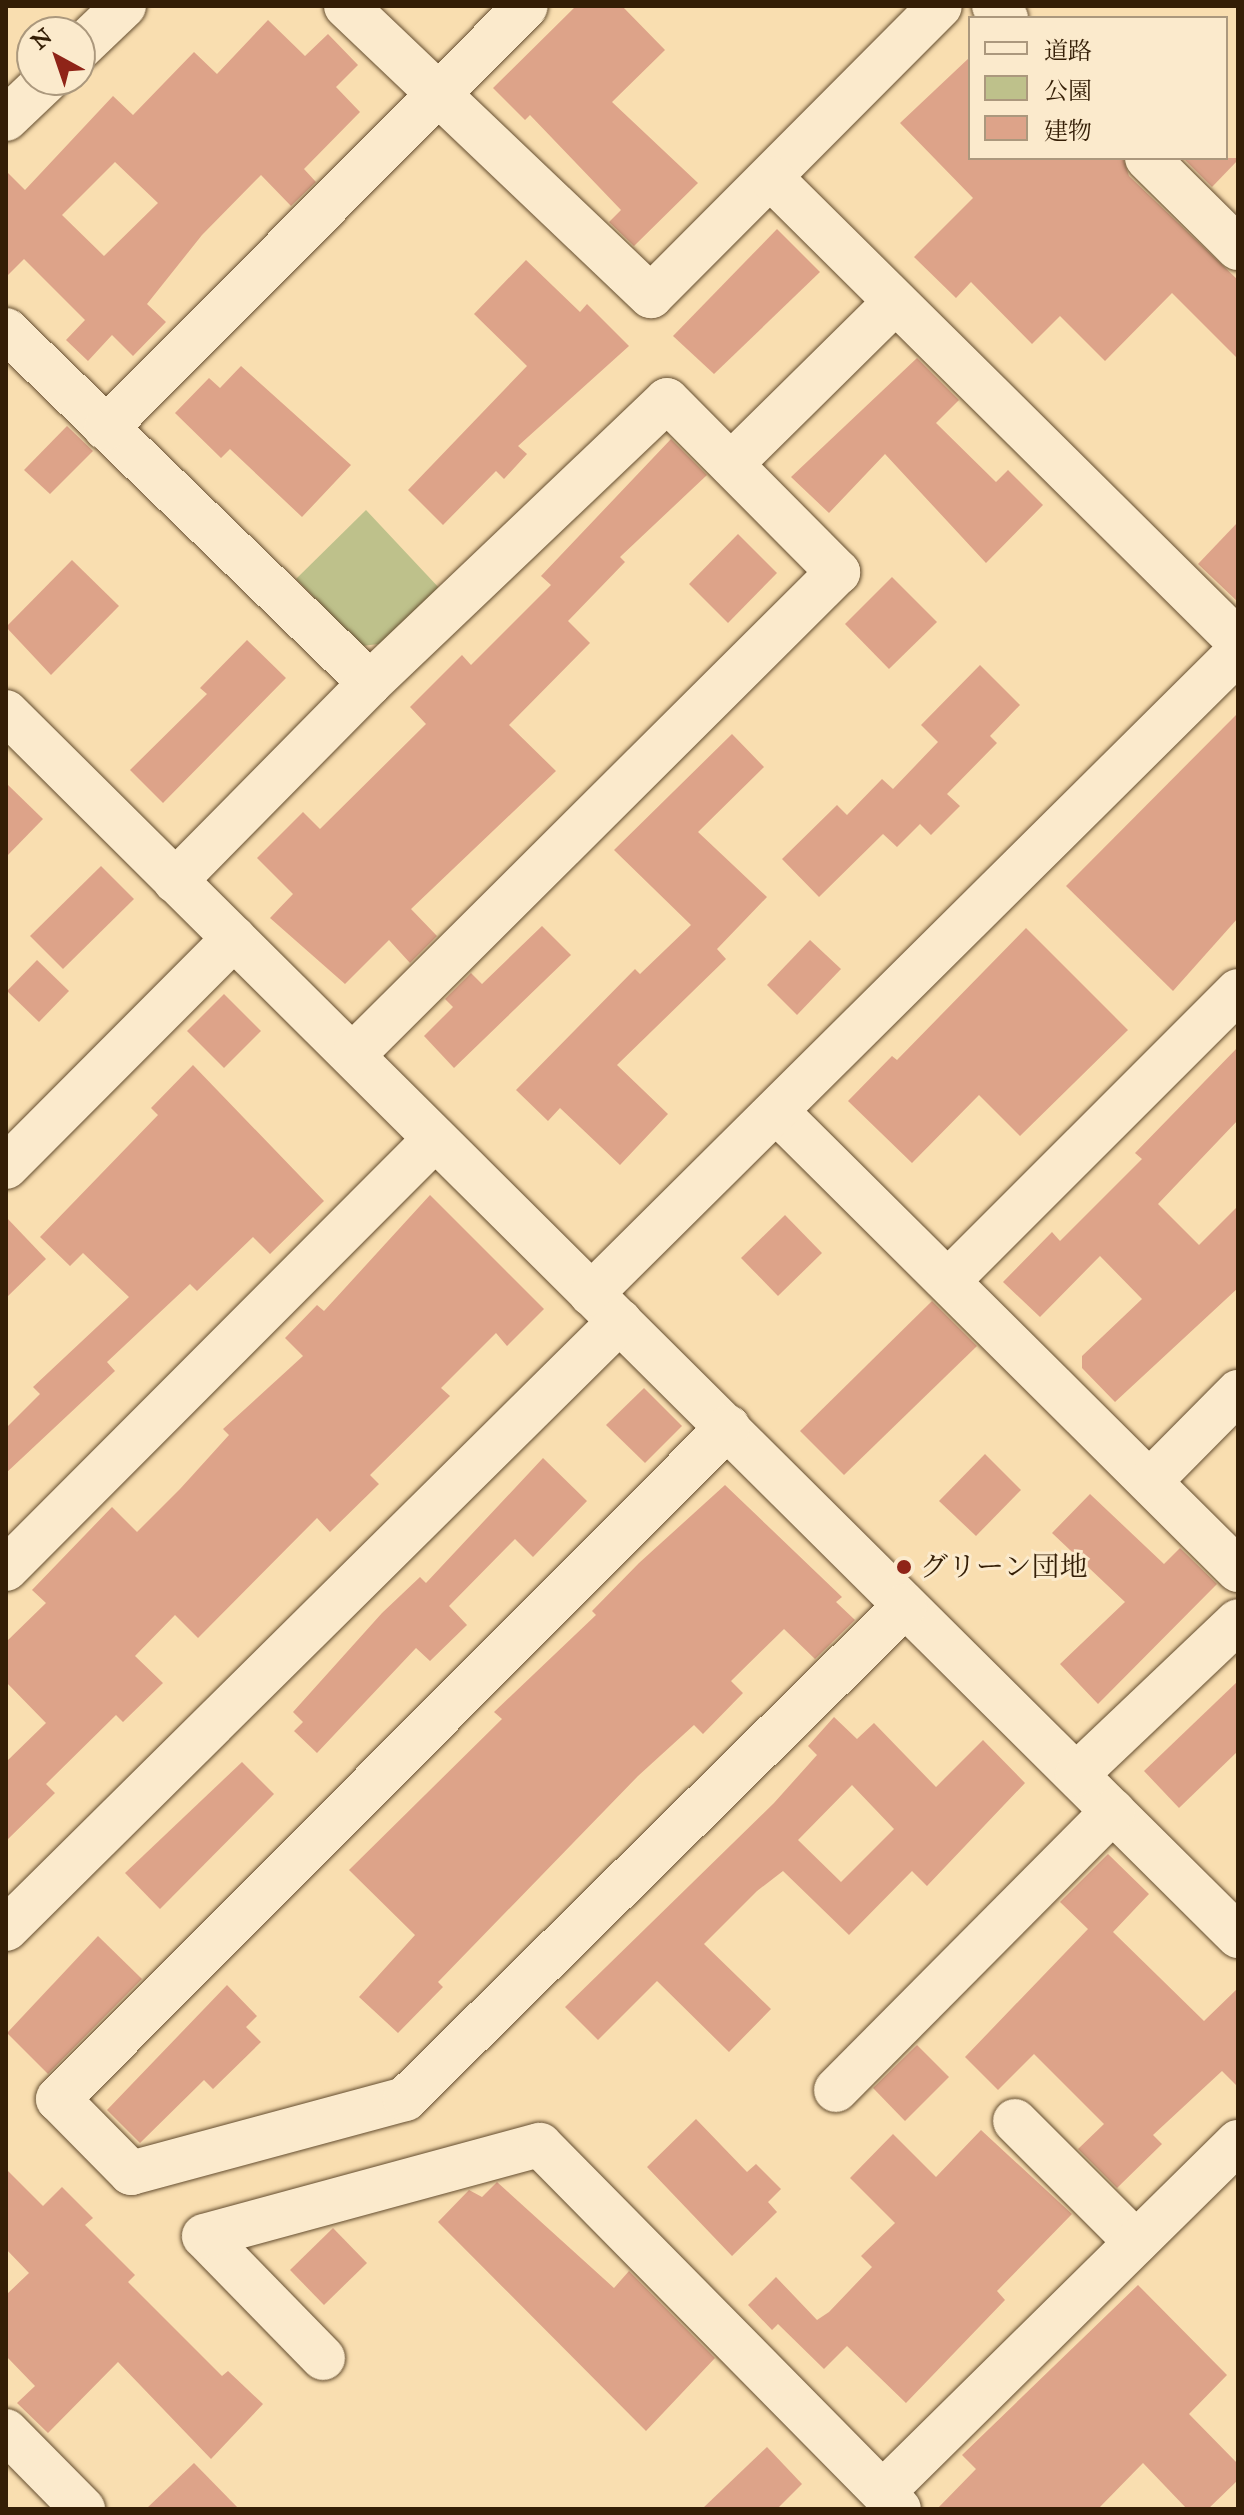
<!DOCTYPE html>
<meta charset="utf-8">
<style>
body{margin:0}
#map{position:relative;width:1244px;height:2515px;overflow:hidden;background:#f9deb0;font-family:"IM FELL Great Primer","Noto Serif JP",serif}
div>[style]{position:absolute}
[style*='--x']{left:calc(var(--x)*1px);top:calc(var(--y)*1px);width:calc(var(--w)*1px);rotate:calc(var(--a)*1deg)}
.green>*{inset:0;background:#bec18b}
.building>*{inset:0;background:#dda389}
.roads{filter:drop-shadow(0 0 2px #654e30) drop-shadow(0 0 2px #654e30)}
.minor>*{height:44px;margin:-22px;padding:0 22px;transform-origin:22px;border-radius:22px;background:#fbeacc}
.dots>*{width:22px;height:22px;translate:-50% -50%;box-sizing:border-box;border:4px solid #fbeacc;border-radius:50%}
span{translate:-50% -50%;white-space:nowrap;text-align:center;line-height:1.15;-webkit-text-stroke:6px #fbeacc;paint-order:stroke}
.poi-label{font-size:28px;color:#341e06}
.left{translate:0 -50%;text-align:left}
.frame{position:absolute;inset:0;border:8px solid #341e06;pointer-events:none}
.legend{position:absolute;left:968px;top:16px;width:260px;height:144px;box-sizing:border-box;background:#fbeacc;border:2px solid #ab987d;margin:0;padding:10px 14px;list-style:none;font-size:24px;color:#341e06}
.legend li{display:flex;align-items:center;gap:16px;height:40px}
.legend b{width:40px;border:2px solid #ab987d}
.north{position:absolute;left:16px;top:16px;width:80px;height:80px;box-sizing:border-box;background:#fbeacc;border:2px solid #ab987d;border-radius:50%;rotate:320deg;font-size:22px;font-weight:700;line-height:32px;text-align:center;color:#341e06}
.north::after{content:'';display:block;margin:auto;width:28px;height:36px;background:#8f2418;clip-path:polygon(50% 0,100% 100%,50% 72%,0 100%)}
</style>
<div id="map">
<div class="green">
<i style="clip-path:polygon(366px 510px,441px 590px,387px 643px,362px 646px,296px 579px)"></i>
</div>
<div class="building">
<i style="clip-path:polygon(576px 6px,622px 6px,665px 50px,612px 102px,698px 183px,634px 246px,609px 222px,621px 210px,530px 115px,525px 120px,493px 88px)"></i>
<i style="clip-path:polygon(evenodd,268px 20px,305px 56px,328px 34px,358px 65px,336px 87px,360px 112px,304px 169px,316px 182px,291px 206px,261px 175px,202px 235px,147px 304px,166px 322px,133px 356px,112px 335px,88px 361px,66px 340px,85px 320px,24px 259px,6px 277px,6px 171px,25px 190px,113px 96px,133px 115px,194px 52px,217px 74px,268px 20px,115px 162px,158px 203px,104px 256px,62px 215px,115px 162px)"></i>
<i style="clip-path:polygon(970px 57px,970px 158px,1123px 158px,1129px 176px,1238px 280px,1238px 359px,1172px 293px,1105px 361px,1060px 316px,1032px 344px,971px 282px,956px 298px,914px 257px,973px 198px,900px 123px)"></i>
<i style="clip-path:polygon(1183px 158px,1238px 158px,1238px 160px,1212px 187px)"></i>
<i style="clip-path:polygon(777px 229px,820px 272px,714px 374px,673px 336px)"></i>
<i style="clip-path:polygon(526px 260px,580px 312px,587px 304px,629px 346px,518px 446px,527px 454px,504px 479px,496px 471px,443px 525px,408px 490px,527px 366px,474px 314px)"></i>
<i style="clip-path:polygon(917px 358px,959px 400px,936px 423px,996px 482px,1008px 470px,1043px 505px,986px 563px,885px 454px,829px 513px,791px 477px)"></i>
<i style="clip-path:polygon(241px 366px,351px 465px,302px 517px,230px 449px,221px 458px,175px 413px,209px 378px,220px 388px)"></i>
<i style="clip-path:polygon(67px 426px,93px 451px,50px 494px,24px 470px)"></i>
<i style="clip-path:polygon(671px 439px,707px 475px,620px 557px,625px 562px,568px 621px,590px 643px,509px 725px,556px 771px,411px 909px,437px 936px,410px 963px,389px 940px,345px 984px,270px 918px,293px 894px,257px 858px,303px 812px,320px 829px,426px 724px,410px 707px,462px 655px,471px 665px,551px 585px,541px 576px)"></i>
<i style="clip-path:polygon(1238px 522px,1238px 602px,1198px 564px)"></i>
<i style="clip-path:polygon(738px 534px,777px 573px,728px 623px,689px 584px)"></i>
<i style="clip-path:polygon(72px 560px,119px 606px,51px 675px,6px 627px)"></i>
<i style="clip-path:polygon(892px 577px,937px 622px,889px 669px,845px 624px)"></i>
<i style="clip-path:polygon(247px 640px,286px 678px,163px 803px,130px 770px,207px 694px,200px 688px)"></i>
<i style="clip-path:polygon(980px 665px,1020px 705px,990px 736px,997px 743px,947px 794px,960px 806px,931px 835px,920px 824px,897px 847px,883px 834px,819px 897px,782px 859px,837px 805px,847px 815px,882px 779px,893px 789px,938px 742px,921px 725px)"></i>
<i style="clip-path:polygon(1238px 713px,1238px 918px,1173px 991px,1066px 886px)"></i>
<i style="clip-path:polygon(732px 734px,764px 767px,698px 832px,767px 897px,717px 949px,726px 959px,617px 1065px,668px 1114px,620px 1165px,560px 1108px,548px 1121px,516px 1090px,635px 969px,640px 974px,691px 925px,614px 850px)"></i>
<i style="clip-path:polygon(6px 783px,43px 819px,6px 857px)"></i>
<i style="clip-path:polygon(101px 866px,134px 899px,63px 969px,30px 936px)"></i>
<i style="clip-path:polygon(542px 926px,571px 955px,454px 1068px,424px 1036px,453px 1007px,445px 999px,471px 973px,482px 984px)"></i>
<i style="clip-path:polygon(1026px 928px,1128px 1030px,1020px 1136px,979px 1095px,912px 1163px,848px 1101px,892px 1056px,897px 1060px)"></i>
<i style="clip-path:polygon(810px 940px,841px 969px,797px 1015px,767px 985px)"></i>
<i style="clip-path:polygon(37px 960px,69px 991px,39px 1022px,7px 991px)"></i>
<i style="clip-path:polygon(224px 994px,261px 1031px,224px 1068px,187px 1031px)"></i>
<i style="clip-path:polygon(1238px 1047px,1238px 1120px,1158px 1204px,1199px 1245px,1238px 1206px,1238px 1288px,1115px 1402px,1082px 1368px,1082px 1356px,1142px 1299px,1100px 1256px,1040px 1317px,1003px 1282px,1052px 1232px,1060px 1241px,1142px 1159px,1135px 1153px)"></i>
<i style="clip-path:polygon(193px 1065px,324px 1201px,270px 1254px,253px 1237px,197px 1291px,190px 1284px,107px 1362px,115px 1371px,6px 1473px,6px 1428px,40px 1394px,33px 1387px,129px 1297px,83px 1253px,70px 1266px,40px 1237px,158px 1115px,151px 1108px)"></i>
<i style="clip-path:polygon(430px 1195px,544px 1309px,507px 1346px,496px 1333px,441px 1388px,450px 1396px,370px 1475px,379px 1484px,330px 1532px,317px 1518px,198px 1638px,175px 1615px,135px 1656px,163px 1683px,123px 1722px,116px 1715px,46px 1784px,55px 1793px,6px 1841px,6px 1762px,46px 1723px,6px 1682px,6px 1642px,46px 1603px,32px 1590px,112px 1507px,137px 1532px,180px 1489px,229px 1435px,223px 1429px,303px 1356px,285px 1338px,317px 1305px,324px 1311px)"></i>
<i style="clip-path:polygon(785px 1215px,822px 1253px,778px 1296px,741px 1258px)"></i>
<i style="clip-path:polygon(6px 1217px,46px 1259px,6px 1298px)"></i>
<i style="clip-path:polygon(932px 1301px,977px 1346px,844px 1475px,800px 1431px)"></i>
<i style="clip-path:polygon(644px 1388px,682px 1426px,645px 1463px,606px 1425px)"></i>
<i style="clip-path:polygon(985px 1454px,1021px 1490px,976px 1536px,939px 1501px)"></i>
<i style="clip-path:polygon(543px 1458px,587px 1501px,533px 1557px,515px 1539px,449px 1606px,467px 1625px,430px 1661px,416px 1648px,317px 1753px,294px 1731px,303px 1722px,293px 1712px,382px 1613px,420px 1577px,426px 1583px)"></i>
<i style="clip-path:polygon(725px 1485px,842px 1597px,836px 1602px,855px 1620px,815px 1659px,784px 1629px,731px 1681px,743px 1693px,703px 1734px,694px 1725px,638px 1776px,438px 1982px,443px 1987px,398px 2033px,359px 1997px,415px 1935px,349px 1870px,502px 1719px,494px 1712px,596px 1615px,592px 1611px,639px 1563px)"></i>
<i style="clip-path:polygon(1090px 1494px,1164px 1564px,1180px 1548px,1217px 1584px,1098px 1704px,1060px 1664px,1125px 1602px,1052px 1533px)"></i>
<i style="clip-path:polygon(1238px 1681px,1238px 1751px,1179px 1808px,1144px 1771px)"></i>
<i style="clip-path:polygon(evenodd,834px 1717px,857px 1739px,874px 1723px,936px 1787px,983px 1740px,1025px 1783px,927px 1886px,912px 1871px,849px 1935px,783px 1871px,757px 1891px,704px 1944px,771px 2009px,729px 2052px,657px 1981px,598px 2040px,565px 2007px,774px 1803px,817px 1755px,808px 1746px,834px 1717px,852px 1785px,894px 1829px,841px 1882px,798px 1840px,852px 1785px)"></i>
<i style="clip-path:polygon(242px 1762px,274px 1794px,160px 1909px,125px 1873px)"></i>
<i style="clip-path:polygon(1108px 1854px,1149px 1894px,1113px 1932px,1204px 2021px,1238px 1988px,1238px 2087px,1222px 2071px,1153px 2135px,1162px 2144px,1117px 2188px,1078px 2149px,1104px 2124px,1034px 2054px,998px 2090px,965px 2057px,1088px 1929px,1060px 1902px)"></i>
<i style="clip-path:polygon(98px 1936px,142px 1979px,48px 2074px,7px 2033px)"></i>
<i style="clip-path:polygon(227px 1985px,257px 2016px,246px 2027px,261px 2042px,213px 2089px,204px 2080px,140px 2143px,107px 2110px)"></i>
<i style="clip-path:polygon(917px 2045px,949px 2077px,905px 2121px,873px 2088px)"></i>
<i style="clip-path:polygon(696px 2119px,747px 2172px,756px 2164px,781px 2189px,768px 2202px,777px 2212px,732px 2256px,647px 2167px)"></i>
<i style="clip-path:polygon(981px 2130px,1072px 2214px,997px 2291px,1005px 2300px,906px 2403px,847px 2346px,824px 2369px,778px 2324px,772px 2330px,748px 2305px,776px 2277px,817px 2320px,829px 2312px,872px 2267px,861px 2256px,895px 2223px,850px 2178px,893px 2134px,936px 2177px)"></i>
<i style="clip-path:polygon(6px 2169px,43px 2206px,62px 2187px,93px 2218px,85px 2225px,135px 2275px,128px 2282px,222px 2376px,228px 2371px,263px 2404px,211px 2459px,118px 2362px,48px 2433px,17px 2403px,35px 2386px,6px 2356px,6px 2295px,29px 2273px,6px 2249px)"></i>
<i style="clip-path:polygon(497px 2182px,614px 2288px,629px 2271px,715px 2358px,646px 2431px,438px 2222px,469px 2190px,482px 2197px)"></i>
<i style="clip-path:polygon(333px 2228px,367px 2263px,324px 2305px,290px 2270px)"></i>
<i style="clip-path:polygon(1138px 2285px,1227px 2375px,1189px 2414px,1238px 2464px,1238px 2480px,1208px 2509px,1187px 2509px,1143px 2463px,1098px 2509px,937px 2509px,976px 2469px,962px 2455px)"></i>
<i style="clip-path:polygon(767px 2447px,802px 2484px,777px 2509px,702px 2509px)"></i>
<i style="clip-path:polygon(194px 2463px,239px 2509px,146px 2509px)"></i>
</div>
<div class="roads">
<div class="minor">
<i style="--x:346;--y:6;--w:421;--a:43.6"></i>
<i style="--x:651;--y:296;--w:409;--a:-45.1"></i>
<i style="--x:994;--y:6;--w:17;--a:45"></i>
<i style="--x:80;--y:48;--w:61;--a:-43.7"></i>
<i style="--x:6;--y:119;--w:57;--a:-43.6"></i>
<i style="--x:1147;--y:158;--w:128;--a:44.7"></i>
<i style="--x:771;--y:178;--w:658;--a:44.75"></i>
<i style="--x:6;--y:330;--w:507;--a:44.12"></i>
<i style="--x:106;--y:428;--w:595;--a:-45.14"></i>
<i style="--x:731;--y:464;--w:229;--a:-44.6"></i>
<i style="--x:6;--y:712;--w:1737;--a:44.81"></i>
<i style="--x:175;--y:881;--w:278;--a:-45.4"></i>
<i style="--x:370;--y:683;--w:410;--a:-43.6"></i>
<i style="--x:667;--y:400;--w:243;--a:45.2"></i>
<i style="--x:838;--y:572;--w:684;--a:135.12"></i>
<i style="--x:777;--y:1112;--w:650;--a:44.81"></i>
<i style="--x:6;--y:1167;--w:323;--a:-45.1"></i>
<i style="--x:948;--y:1281;--w:410;--a:-45"></i>
<i style="--x:591;--y:1294;--w:911;--a:-44.78"></i>
<i style="--x:728;--y:1427;--w:949;--a:134.91"></i>
<i style="--x:58;--y:2099;--w:104;--a:45.4"></i>
<i style="--x:131;--y:2173;--w:284;--a:-15.1"></i>
<i style="--x:405;--y:2099;--w:702;--a:-44.6"></i>
<i style="--x:1151;--y:1480;--w:124;--a:-45.3"></i>
<i style="--x:6;--y:1569;--w:607;--a:-45.07"></i>
<i style="--x:1077;--y:1774;--w:222;--a:-43.5"></i>
<i style="--x:6;--y:1929;--w:864;--a:-44.72"></i>
<i style="--x:836;--y:2090;--w:393;--a:-45.2"></i>
<i style="--x:1015;--y:2121;--w:171;--a:45"></i>
<i style="--x:323;--y:2358;--w:170;--a:-134.3"></i>
<i style="--x:204;--y:2236;--w:348;--a:-15.2"></i>
<i style="--x:540;--y:2145;--w:511;--a:45.4"></i>
<i style="--x:6;--y:2431;--w:110;--a:45.4"></i>
<i style="--x:883;--y:2492;--w:499;--a:-44.6"></i>
</div>
</div>
<div class="dots">
<i style="left:904px;top:1567px;background:#8f2418"></i>
</div>
<div class="poi-label">
<span class="left" style="left:920px;top:1567px">グリーン団地</span>
</div>
<div class="frame"></div>
<ul class="legend">
<li><b style="height:10px;background:#fbeacc"></b>道路</li>
<li><b style="height:22px;background:#bec18b"></b>公園</li>
<li><b style="height:22px;background:#dda389"></b>建物</li>
</ul>
<div class="north">N</div>
</div>
